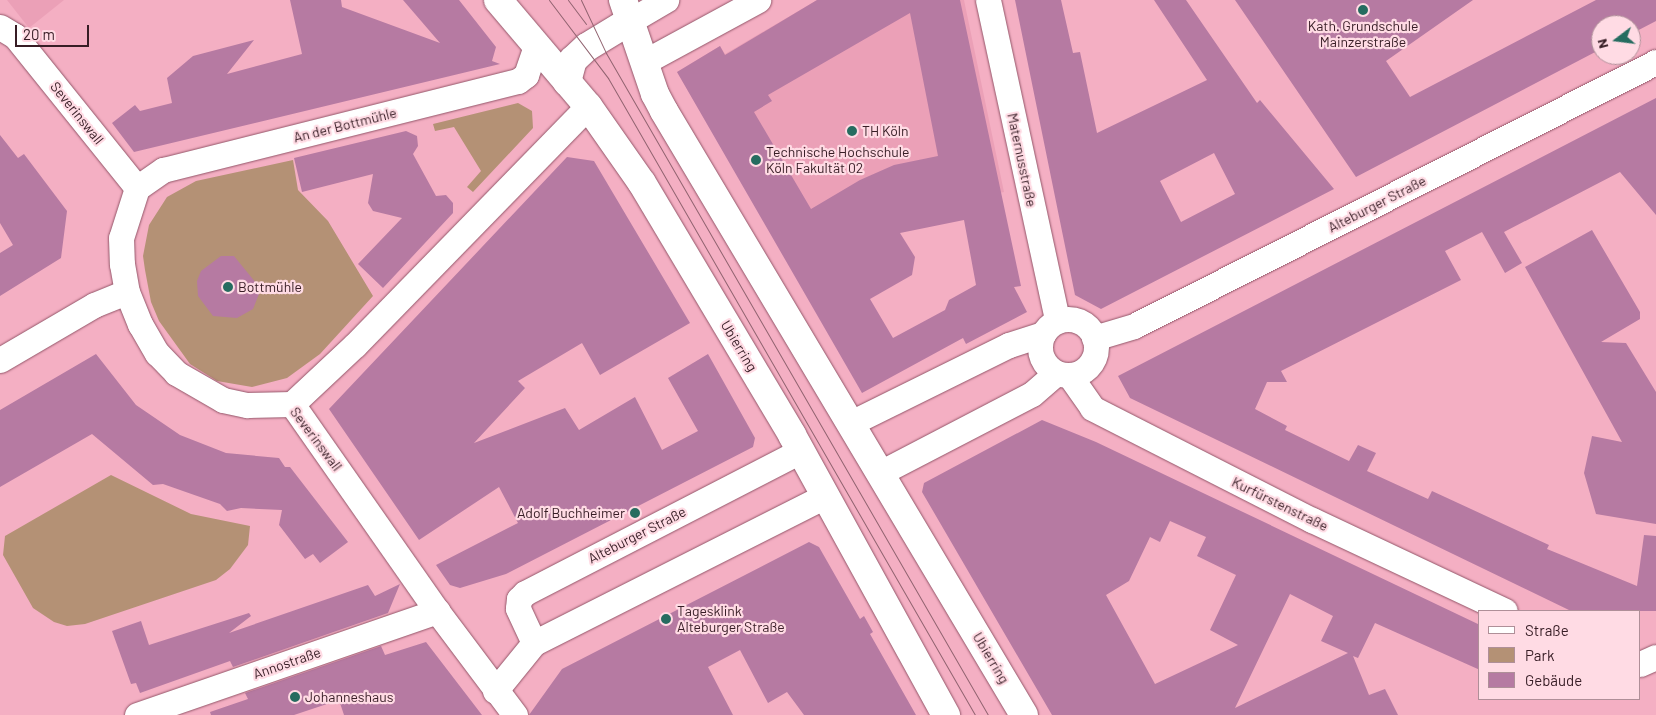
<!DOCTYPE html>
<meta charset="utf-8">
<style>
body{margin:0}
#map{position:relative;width:1656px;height:715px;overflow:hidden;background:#f4afc3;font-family:Barlow,sans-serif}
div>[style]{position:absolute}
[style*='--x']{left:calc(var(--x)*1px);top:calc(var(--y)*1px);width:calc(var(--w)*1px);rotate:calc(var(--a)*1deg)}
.built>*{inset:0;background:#eba0b7}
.green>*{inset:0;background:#b49175}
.building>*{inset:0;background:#b67aa2}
.roads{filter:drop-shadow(0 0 1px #935669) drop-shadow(0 0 1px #935669)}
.minor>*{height:25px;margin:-12.5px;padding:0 12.5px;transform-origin:12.5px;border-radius:12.5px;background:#fff}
.minor>.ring{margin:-12.5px;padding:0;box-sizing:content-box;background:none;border:25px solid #fff;border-radius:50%}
.primary>*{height:28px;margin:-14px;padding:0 14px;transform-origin:14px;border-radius:14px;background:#fff}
.tram>*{height:1px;margin:-0.5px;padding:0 0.5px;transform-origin:0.5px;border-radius:0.5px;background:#916370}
.dots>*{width:14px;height:14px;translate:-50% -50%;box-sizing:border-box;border:2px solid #ffdbe4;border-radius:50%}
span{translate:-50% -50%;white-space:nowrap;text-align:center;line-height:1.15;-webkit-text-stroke:4.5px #ffdbe4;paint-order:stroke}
.poi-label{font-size:14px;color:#371d25}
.left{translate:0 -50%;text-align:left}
.right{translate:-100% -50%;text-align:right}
.street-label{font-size:14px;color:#371d25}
.legend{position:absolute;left:1478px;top:610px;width:162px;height:90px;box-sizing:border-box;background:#ffdbe4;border:1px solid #af8f98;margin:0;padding:6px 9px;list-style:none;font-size:15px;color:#371d25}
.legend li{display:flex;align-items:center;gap:10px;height:25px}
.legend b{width:25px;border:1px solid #af8f98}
.north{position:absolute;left:1591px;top:15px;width:50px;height:50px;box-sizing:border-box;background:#ffdbe4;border:1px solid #af8f98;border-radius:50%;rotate:255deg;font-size:14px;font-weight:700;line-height:20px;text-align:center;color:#371d25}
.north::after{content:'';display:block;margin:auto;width:18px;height:22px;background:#266c60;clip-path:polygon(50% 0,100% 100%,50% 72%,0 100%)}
.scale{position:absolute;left:15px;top:25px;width:74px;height:22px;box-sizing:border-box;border:2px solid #371d25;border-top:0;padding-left:6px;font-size:15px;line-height:18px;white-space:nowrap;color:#371d25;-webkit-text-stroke:4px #ffdbe4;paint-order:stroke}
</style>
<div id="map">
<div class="built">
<i style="clip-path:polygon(7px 0,64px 0,29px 28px)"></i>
<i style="clip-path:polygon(817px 0,964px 0,1004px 192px,947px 203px,793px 270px,677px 72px,720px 46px,725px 54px)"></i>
</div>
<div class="green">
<i style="clip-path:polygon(518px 103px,532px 111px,533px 128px,473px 192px,467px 187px,481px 171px,454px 127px,435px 131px,433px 124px)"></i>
<i style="clip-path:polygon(293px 160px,298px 190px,328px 221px,373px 296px,320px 354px,287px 378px,252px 387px,217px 381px,190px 364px,159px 321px,151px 302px,145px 270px,143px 256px,149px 225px,167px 197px,196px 181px)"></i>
<i style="clip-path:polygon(111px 475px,191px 514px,250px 526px,248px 545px,230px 569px,216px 580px,85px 624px,67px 626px,54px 622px,33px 608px,3px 555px,5px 536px)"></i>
</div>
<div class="building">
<i style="clip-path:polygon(290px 0,341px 0,342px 7px,440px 43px,403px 0,459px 0,496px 47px,492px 61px,500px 64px,134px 152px,112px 123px,135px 105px,140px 111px,172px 103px,167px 78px,193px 56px,254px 40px,227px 74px,302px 54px)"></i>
<i style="clip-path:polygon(evenodd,817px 0,960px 0,1021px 286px,1014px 287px,1027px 312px,966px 344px,963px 338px,862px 393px,677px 72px,720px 46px,725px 55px,817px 0,910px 13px,938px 156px,894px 165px,860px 180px,811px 209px,754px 112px,772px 101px,768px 95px,910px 13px,817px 0,964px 220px,976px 285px,949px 300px,945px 310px,893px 338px,870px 299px,912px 275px,915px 257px,900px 233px,964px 220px)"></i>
<i style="clip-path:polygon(evenodd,1015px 0,1061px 0,1073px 53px,1080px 52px,1097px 133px,1207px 80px,1154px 0,1186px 0,1257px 103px,1260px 100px,1334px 189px,1101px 309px,1075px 295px,1015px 0,1214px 153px,1235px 194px,1181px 222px,1160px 181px,1214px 153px)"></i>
<i style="clip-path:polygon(1235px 0,1473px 0,1386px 61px,1410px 97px,1596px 0,1656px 0,1656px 21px,1631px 34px,1631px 25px,1601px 25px,1601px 49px,1356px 177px)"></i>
<i style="clip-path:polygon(1656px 98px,1656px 215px,1620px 172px,1504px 232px,1522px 263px,1505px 273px,1482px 232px,1445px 251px,1461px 280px,1281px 371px,1287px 382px,1267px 382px,1255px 409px,1287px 426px,1285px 430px,1349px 461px,1358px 445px,1376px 453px,1367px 471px,1428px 499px,1432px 491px,1549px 545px,1547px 549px,1637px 586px,1644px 535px,1656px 536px,1656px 611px,1571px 611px,1130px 398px,1118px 376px)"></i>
<i style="clip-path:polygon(406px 131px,417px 136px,418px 146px,413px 154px,436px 196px,446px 195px,453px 203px,453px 213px,383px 288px,358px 264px,402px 218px,373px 211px,368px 203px,373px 174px,302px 192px,294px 158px)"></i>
<i style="clip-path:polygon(0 135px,18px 158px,24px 154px,67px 211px,61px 258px,0 296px,0 253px,13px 245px,0 223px)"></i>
<i style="clip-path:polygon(567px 157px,594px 161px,690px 323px,600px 375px,582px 343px,518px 381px,525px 388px,474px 443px,565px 408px,579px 430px,635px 397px,662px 450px,698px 431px,668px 378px,708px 354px,755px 438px,753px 447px,506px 574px,460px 588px,450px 585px,436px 565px,518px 523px,499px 487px,419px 540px,329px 409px)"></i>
<i style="clip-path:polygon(1592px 230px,1640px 312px,1640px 319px,1601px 342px,1626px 343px,1656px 392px,1656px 524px,1596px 514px,1584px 473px,1592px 436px,1622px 442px,1525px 267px)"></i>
<i style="clip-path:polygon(221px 256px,234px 256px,261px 289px,253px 309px,237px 318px,213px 316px,198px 296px,197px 281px,201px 271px)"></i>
<i style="clip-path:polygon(96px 354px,136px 405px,180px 435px,226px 453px,279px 458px,285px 467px,290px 467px,348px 542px,320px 563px,313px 554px,305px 559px,279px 525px,282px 510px,241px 508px,227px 511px,220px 504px,163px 484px,153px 485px,92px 434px,0 487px,0 410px)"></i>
<i style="clip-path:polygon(evenodd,1042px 420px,1096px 442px,1480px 625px,1480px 670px,1375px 623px,1358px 658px,1353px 656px,1369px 695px,1385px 689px,1398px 715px,1052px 715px,922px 492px,924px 483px,1042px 420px,1170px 521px,1206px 537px,1197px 556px,1236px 575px,1210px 630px,1238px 645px,1155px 684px,1106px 595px,1129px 581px,1150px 537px,1160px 542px,1170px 521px,1042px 420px,1290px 594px,1333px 616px,1321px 641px,1348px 653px,1235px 708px,1290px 594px)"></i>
<i style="clip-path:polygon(809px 542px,819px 547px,860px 619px,864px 616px,873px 632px,870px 634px,916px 715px,804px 715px,787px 692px,768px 703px,740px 650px,708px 667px,733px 715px,529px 715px,562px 669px)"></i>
<i style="clip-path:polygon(400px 584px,388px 613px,233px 667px,230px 661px,140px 693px,136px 683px,131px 684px,112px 631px,141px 621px,149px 645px,249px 613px,251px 616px,229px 633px,368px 585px,375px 596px)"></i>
<i style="clip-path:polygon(426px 642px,482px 715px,344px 715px,339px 700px,294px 715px,211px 715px,210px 712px,248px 699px,245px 693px,381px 646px,385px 655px)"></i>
</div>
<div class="roads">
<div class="minor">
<i style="--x:988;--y:0;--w:327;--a:77.8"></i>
<i style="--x:630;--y:21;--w:42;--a:-30.3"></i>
<i style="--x:0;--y:27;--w:17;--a:31"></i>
<i style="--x:15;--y:36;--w:195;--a:51.2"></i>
<i style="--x:644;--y:62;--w:130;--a:-28.5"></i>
<i style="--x:137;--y:188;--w:32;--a:-35"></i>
<i style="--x:163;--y:170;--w:366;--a:-14.1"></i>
<i style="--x:518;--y:81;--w:10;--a:-37"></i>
<i style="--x:526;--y:75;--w:31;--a:-71"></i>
<i style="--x:137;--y:188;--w:52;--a:107.7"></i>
<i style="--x:121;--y:238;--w:26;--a:88"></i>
<i style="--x:122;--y:264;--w:28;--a:80"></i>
<i style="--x:127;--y:292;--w:35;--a:68"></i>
<i style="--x:140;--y:324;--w:34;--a:60"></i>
<i style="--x:157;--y:353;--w:28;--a:46"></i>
<i style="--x:176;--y:373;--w:54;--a:29.9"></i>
<i style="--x:223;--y:400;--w:25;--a:12"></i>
<i style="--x:247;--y:405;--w:45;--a:-1.3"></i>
<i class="ring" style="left:1040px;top:319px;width:31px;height:31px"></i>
<i style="--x:1094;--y:338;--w:42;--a:-16.7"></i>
<i style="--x:1134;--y:326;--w:585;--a:-26.83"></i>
<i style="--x:0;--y:360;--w:109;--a:-30.3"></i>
<i style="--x:94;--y:305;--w:35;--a:-22"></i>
<i style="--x:1070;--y:376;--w:39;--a:55"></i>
<i style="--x:1092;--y:408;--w:247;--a:27"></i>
<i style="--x:1312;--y:520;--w:213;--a:25.2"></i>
<i style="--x:292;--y:404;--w:86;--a:-43.1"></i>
<i style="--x:355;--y:345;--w:334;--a:-45.7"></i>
<i style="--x:292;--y:404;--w:253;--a:55"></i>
<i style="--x:437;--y:611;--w:130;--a:53.1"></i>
<i style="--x:851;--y:423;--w:176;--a:-26.3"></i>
<i style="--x:1009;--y:345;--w:36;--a:-18"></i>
<i style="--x:880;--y:473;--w:171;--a:-27.5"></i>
<i style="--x:1032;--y:394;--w:32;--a:-41"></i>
<i style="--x:534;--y:643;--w:38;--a:-115"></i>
<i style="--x:518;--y:608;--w:9;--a:-84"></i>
<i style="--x:519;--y:599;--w:8;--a:-45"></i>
<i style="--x:525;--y:593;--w:309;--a:-27.3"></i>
<i style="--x:1640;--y:664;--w:17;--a:-24"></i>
<i style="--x:495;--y:691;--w:62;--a:-50.9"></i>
<i style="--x:534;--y:643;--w:326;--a:-26.8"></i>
<i style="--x:137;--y:715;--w:318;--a:-19.1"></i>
</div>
<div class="primary">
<i style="--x:498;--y:0;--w:139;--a:49.7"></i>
<i style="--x:588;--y:106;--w:94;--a:55"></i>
<i style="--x:642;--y:183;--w:293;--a:59.2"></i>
<i style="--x:792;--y:435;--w:320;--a:61.2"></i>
<i style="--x:623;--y:0;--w:99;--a:71.2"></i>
<i style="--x:655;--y:94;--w:19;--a:62"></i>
<i style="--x:664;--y:111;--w:703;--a:59.2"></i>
<i style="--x:567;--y:82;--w:23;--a:-75"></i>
<i style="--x:573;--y:60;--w:19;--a:-43"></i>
<i style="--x:587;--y:47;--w:50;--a:-31.2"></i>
</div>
</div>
<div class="tram">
<i style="--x:549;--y:0;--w:98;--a:52.9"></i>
<i style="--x:608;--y:78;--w:735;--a:60.05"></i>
<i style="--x:568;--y:0;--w:30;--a:53"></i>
<i style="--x:581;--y:0;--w:59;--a:64.7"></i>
<i style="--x:606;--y:53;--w:764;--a:60.01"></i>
</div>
<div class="dots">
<i style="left:1363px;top:10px;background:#266c60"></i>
<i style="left:852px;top:131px;background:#266c60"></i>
<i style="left:756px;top:160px;background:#266c60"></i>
<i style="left:228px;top:287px;background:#266c60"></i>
<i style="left:635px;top:513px;background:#266c60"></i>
<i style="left:666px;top:619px;background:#266c60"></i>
<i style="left:295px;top:697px;background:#266c60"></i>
</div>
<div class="poi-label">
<span style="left:1363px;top:34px">Kath. Grundschule<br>Mainzerstraße</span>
<span class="left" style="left:862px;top:131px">TH Köln</span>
<span class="left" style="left:766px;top:160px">Technische Hochschule<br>Köln Fakultät 02</span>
<span class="left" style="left:238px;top:287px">Bottmühle</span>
<span class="right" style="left:625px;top:513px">Adolf Buchheimer</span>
<span class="left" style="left:677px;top:619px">Tagesklink<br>Alteburger Straße</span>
<span class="left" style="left:305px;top:697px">Johanneshaus</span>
</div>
<div class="street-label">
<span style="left:77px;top:113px;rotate:51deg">Severinswall</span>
<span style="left:345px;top:125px;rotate:-14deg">An der Bottmühle</span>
<span style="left:1022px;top:160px;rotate:78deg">Maternusstraße</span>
<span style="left:1377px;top:204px;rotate:-27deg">Alteburger Straße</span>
<span style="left:739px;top:346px;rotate:59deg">Ubierring</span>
<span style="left:316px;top:439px;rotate:53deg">Severinswall</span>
<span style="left:1280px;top:504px;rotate:26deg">Kurfürstenstraße</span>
<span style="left:637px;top:535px;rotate:-27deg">Alteburger Straße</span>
<span style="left:991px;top:658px;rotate:59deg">Ubierring</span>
<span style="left:287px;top:663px;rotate:-19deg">Annostraße</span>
</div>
<ul class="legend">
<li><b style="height:6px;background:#fff"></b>Straße</li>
<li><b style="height:14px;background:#b49175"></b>Park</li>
<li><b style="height:14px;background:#b67aa2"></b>Gebäude</li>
</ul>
<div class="north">N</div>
<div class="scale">20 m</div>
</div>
